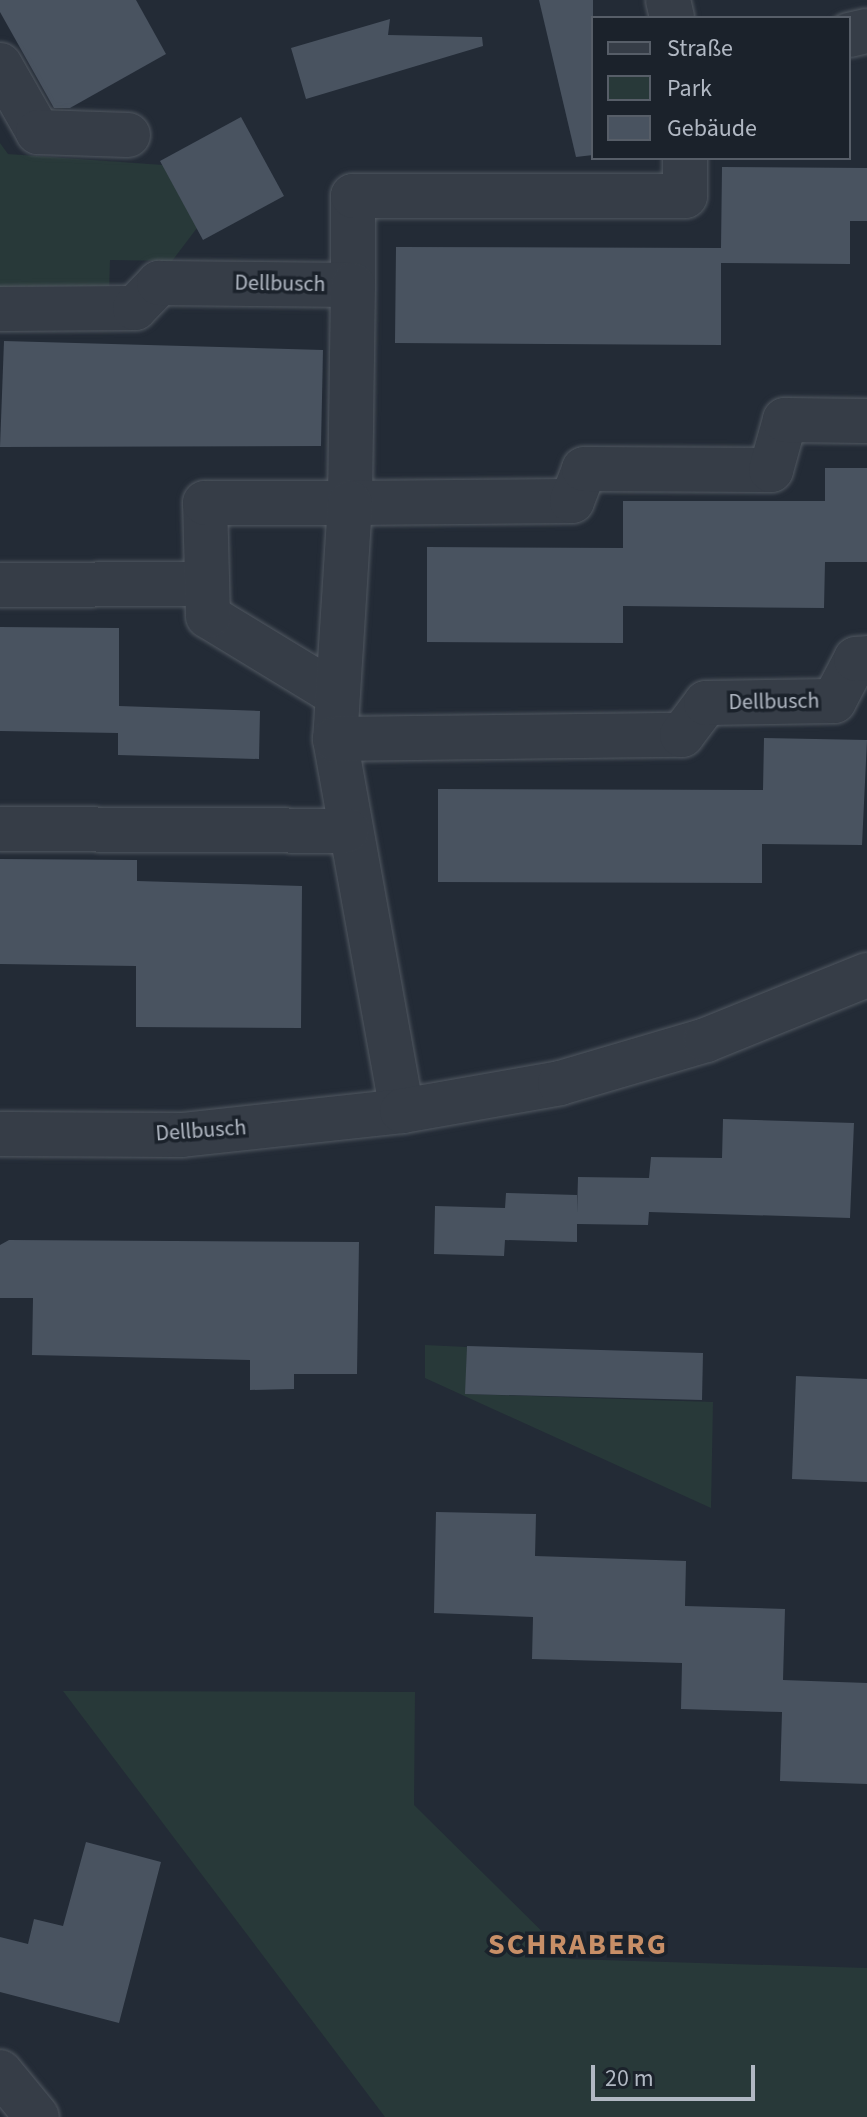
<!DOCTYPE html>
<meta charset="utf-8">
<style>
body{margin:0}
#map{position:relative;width:867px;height:2117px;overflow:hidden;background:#232b36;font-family:"Source Sans 3",sans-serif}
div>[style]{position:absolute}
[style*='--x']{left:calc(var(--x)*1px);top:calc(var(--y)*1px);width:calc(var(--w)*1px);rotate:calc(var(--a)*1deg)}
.green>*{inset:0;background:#283939}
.building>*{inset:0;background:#495360}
.roads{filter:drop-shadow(0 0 2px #515861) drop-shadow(0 0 2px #515861)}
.minor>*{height:44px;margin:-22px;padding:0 22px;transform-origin:22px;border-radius:22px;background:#363d47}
span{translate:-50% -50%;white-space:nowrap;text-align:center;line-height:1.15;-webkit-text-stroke:7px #1b222b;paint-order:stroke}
.street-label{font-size:22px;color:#b1b8c3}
.district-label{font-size:30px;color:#c88f67;font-weight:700;letter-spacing:2px}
.legend{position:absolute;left:591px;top:16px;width:260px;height:144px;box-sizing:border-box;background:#1b222b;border:2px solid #575e68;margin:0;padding:10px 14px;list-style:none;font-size:24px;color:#b1b8c3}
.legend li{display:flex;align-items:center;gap:16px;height:40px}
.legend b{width:40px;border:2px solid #575e68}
.scale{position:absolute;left:591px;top:2065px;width:164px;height:36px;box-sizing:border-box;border:4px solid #b1b8c3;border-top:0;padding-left:10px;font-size:24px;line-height:28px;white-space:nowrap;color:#b1b8c3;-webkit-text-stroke:6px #1b222b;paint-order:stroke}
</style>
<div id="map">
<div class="green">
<i style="clip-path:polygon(0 143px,8px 154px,163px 165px,197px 228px,172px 261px,110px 260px,109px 294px,0 291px)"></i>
<i style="clip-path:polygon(425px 1345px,467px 1347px,466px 1394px,713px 1402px,711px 1508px,425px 1378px)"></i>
<i style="clip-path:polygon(63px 1691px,415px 1692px,414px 1805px,570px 1959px,867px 1968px,867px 2117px,385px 2117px)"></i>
</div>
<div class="building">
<i style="clip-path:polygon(0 0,136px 0,166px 54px,70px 108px,54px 108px,0 12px)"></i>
<i style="clip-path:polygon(539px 0,593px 0,593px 155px,576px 157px)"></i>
<i style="clip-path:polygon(390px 19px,388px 35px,482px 37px,483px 46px,306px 99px,291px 48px)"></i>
<i style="clip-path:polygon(241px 117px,284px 196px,203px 240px,160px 161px)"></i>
<i style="clip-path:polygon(722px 167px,867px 168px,867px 221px,850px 221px,850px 264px,721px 263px,721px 345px,395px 343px,396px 247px,721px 248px)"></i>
<i style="clip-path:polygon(4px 341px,323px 350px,321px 446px,0 447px)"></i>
<i style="clip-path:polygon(825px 468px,867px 468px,867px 562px,825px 562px,824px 608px,623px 606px,623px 643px,427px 642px,427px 547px,623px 548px,623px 501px,825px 501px)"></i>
<i style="clip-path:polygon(0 627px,119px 628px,119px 706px,260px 711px,259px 759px,118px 755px,118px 733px,0 731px)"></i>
<i style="clip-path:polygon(764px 738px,867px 740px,862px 845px,762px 844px,762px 883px,438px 882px,438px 789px,763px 790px)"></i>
<i style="clip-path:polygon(0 859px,137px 860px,137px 881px,302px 886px,301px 1028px,136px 1027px,136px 966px,0 964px)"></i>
<i style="clip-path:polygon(723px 1119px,854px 1123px,850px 1218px,649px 1212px,648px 1225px,577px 1224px,577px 1242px,505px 1240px,504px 1256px,434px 1254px,435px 1206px,505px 1208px,506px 1193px,577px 1195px,577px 1213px,578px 1177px,649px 1178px,651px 1157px,722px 1158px)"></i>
<i style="clip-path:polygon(9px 1240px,359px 1242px,357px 1374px,294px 1374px,294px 1389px,250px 1390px,250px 1360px,32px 1355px,33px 1298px,0 1298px,0 1245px)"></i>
<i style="clip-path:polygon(467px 1346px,703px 1353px,702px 1400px,465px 1394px)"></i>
<i style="clip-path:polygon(796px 1376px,867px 1379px,867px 1482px,792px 1479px)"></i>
<i style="clip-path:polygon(436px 1512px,536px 1514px,535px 1556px,686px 1561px,685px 1606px,785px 1609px,783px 1680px,867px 1683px,867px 1784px,780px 1781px,782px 1712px,681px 1709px,682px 1663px,532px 1659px,533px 1617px,434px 1613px)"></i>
<i style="clip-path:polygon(86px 1842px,161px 1862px,119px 2023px,0 1992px,0 1937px,28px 1944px,34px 1919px,63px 1926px)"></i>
</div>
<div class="roads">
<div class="minor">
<i style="--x:668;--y:0;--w:18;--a:77"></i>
<i style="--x:849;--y:35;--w:18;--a:-13"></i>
<i style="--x:0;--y:65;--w:77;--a:60.4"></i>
<i style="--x:38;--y:132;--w:90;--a:1.9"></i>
<i style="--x:353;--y:285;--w:89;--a:-90"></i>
<i style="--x:353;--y:196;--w:332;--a:0"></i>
<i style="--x:685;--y:196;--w:38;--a:-90"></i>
<i style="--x:0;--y:309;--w:135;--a:-0.4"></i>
<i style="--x:135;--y:308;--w:35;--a:-46"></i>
<i style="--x:159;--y:283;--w:194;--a:0.6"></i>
<i style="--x:353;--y:285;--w:218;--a:90.8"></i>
<i style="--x:350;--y:503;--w:222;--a:-0.5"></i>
<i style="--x:572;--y:501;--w:34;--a:-69"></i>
<i style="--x:584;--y:469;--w:187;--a:0.3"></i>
<i style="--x:771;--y:470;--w:52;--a:-74.4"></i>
<i style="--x:785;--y:420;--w:82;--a:0.7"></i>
<i style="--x:0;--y:585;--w:204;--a:-0.3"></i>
<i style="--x:333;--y:692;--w:146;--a:-148.7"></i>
<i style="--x:208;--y:616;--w:113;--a:-91.5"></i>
<i style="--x:205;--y:503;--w:145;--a:0"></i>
<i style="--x:350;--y:503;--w:236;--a:93.6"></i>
<i style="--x:335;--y:739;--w:378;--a:79.8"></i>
<i style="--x:335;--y:739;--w:347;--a:-0.7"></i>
<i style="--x:682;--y:735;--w:40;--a:-53"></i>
<i style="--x:706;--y:703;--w:128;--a:-0.9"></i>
<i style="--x:834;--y:701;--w:47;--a:-62.4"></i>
<i style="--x:856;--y:659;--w:11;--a:-5"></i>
<i style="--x:0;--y:829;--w:347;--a:0.3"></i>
<i style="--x:0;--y:1134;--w:182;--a:0.3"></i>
<i style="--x:182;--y:1135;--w:221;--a:-6.2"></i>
<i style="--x:402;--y:1111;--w:160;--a:-10"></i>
<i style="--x:560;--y:1083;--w:152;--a:-16.4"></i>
<i style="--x:706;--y:1040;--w:174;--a:-22"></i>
<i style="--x:0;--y:2072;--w:58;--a:50.6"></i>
</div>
</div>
<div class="street-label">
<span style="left:280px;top:284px;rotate:1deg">Dellbusch</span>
<span style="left:774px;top:702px;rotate:-1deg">Dellbusch</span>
<span style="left:201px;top:1131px;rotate:-4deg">Dellbusch</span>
</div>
<div class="district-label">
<span style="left:578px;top:1945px">SCHRABERG</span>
</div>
<ul class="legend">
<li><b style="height:10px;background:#363d47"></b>Straße</li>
<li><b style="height:22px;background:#283939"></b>Park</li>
<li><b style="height:22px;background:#495360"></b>Gebäude</li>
</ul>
<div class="scale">20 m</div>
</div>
